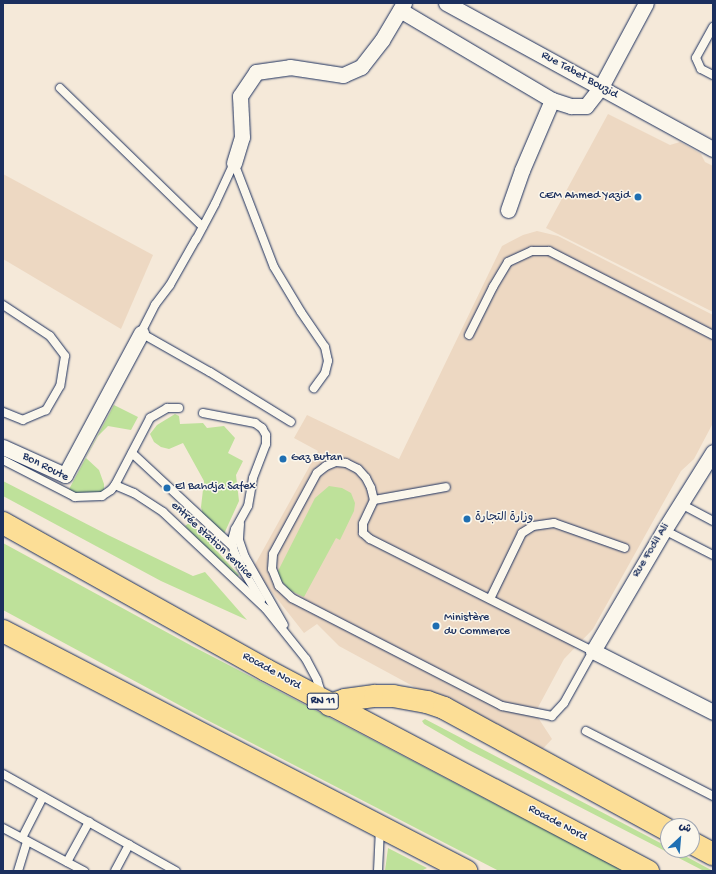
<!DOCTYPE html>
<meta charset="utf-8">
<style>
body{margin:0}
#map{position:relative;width:716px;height:874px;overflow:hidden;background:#f5e9d9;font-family:"Gochi Hand","Playpen Sans Arabic",sans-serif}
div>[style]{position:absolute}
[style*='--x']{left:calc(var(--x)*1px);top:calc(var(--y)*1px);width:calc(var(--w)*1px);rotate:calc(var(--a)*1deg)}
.built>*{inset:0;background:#edd8c2}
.green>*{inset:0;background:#bee19a}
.roads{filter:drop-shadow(0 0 1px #1b2f5e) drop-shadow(0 0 1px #1b2f5e)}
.service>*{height:8px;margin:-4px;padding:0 4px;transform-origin:4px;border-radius:4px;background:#fbf7ec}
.minor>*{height:15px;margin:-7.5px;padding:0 7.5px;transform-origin:7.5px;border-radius:7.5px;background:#fbf7ec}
.motorway>*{height:22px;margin:-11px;padding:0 11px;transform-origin:11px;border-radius:11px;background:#fcde96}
.dots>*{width:11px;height:11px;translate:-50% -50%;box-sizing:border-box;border:2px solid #fbf7ec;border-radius:50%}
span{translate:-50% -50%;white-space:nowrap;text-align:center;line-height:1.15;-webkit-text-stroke:3px #fbf7ec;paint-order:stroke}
.shield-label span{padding:1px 3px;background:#fbf7ec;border:1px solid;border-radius:3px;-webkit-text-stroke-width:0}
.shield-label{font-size:11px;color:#1b2f5e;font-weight:700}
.street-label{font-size:12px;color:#1b2f5e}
.poi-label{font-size:12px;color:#1b2f5e}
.right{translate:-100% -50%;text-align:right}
.left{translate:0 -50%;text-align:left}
.frame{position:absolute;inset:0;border:4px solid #1b2f5e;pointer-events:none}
.north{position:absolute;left:660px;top:818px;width:40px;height:40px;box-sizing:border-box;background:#fbf7ec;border:1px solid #a1a7b3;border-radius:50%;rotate:26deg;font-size:11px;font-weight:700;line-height:16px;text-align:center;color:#1b2f5e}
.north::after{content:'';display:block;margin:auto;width:14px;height:18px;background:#1f6fb2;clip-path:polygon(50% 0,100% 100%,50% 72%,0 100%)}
</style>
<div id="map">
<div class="built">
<i style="clip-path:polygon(608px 114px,670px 145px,680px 142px,701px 154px,705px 162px,713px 166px,713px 312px,546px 228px)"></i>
<i style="clip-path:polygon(3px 174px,153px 255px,121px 329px,3px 259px)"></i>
<i style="clip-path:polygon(537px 231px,558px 236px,713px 315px,713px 423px,694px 459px,681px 471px,593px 629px,564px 659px,535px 713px,552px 739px,538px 754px,339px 646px,317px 624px,304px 633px,253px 568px,318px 451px,294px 438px,307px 415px,399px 459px,502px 246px,523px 235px)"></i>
</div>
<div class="green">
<i style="clip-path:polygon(114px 405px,138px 417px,131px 430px,108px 426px,98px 436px,86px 458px,99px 470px,104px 484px,104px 491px,90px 498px,67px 493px)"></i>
<i style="clip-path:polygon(175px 414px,179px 416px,180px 424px,203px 423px,207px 428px,224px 426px,235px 438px,228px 453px,243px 461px,236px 475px,239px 501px,224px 534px,204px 519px,201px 507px,204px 481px,183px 443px,169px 449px,161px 447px,154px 442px,150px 434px,157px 425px)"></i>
<i style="clip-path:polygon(3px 481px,108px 535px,193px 576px,205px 572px,247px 620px,161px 581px,3px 496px)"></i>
<i style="clip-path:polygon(329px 486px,342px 488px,351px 493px,355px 503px,354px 511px,340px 540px,336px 538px,304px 597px,289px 590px,278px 576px,278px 571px,315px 498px)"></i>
<i style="clip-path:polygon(190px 522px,239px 575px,235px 579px,185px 526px)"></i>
<i style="clip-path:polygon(3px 543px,192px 646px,624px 871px,499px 871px,205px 719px,3px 610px)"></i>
<i style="clip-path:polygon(425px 719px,668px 847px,668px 850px,674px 850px,713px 871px,704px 871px,467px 749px,424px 724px,422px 721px)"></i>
<i style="clip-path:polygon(388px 848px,427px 868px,421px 871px,385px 871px)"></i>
</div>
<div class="roads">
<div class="service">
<i style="--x:713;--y:27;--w:35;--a:119"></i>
<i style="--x:696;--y:58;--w:12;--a:66"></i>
<i style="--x:701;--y:69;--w:13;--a:27"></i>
<i style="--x:60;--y:88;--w:199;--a:44.2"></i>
<i style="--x:234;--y:163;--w:45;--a:114.9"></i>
<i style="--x:215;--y:204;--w:40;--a:118"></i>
<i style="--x:196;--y:239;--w:53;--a:119.5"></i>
<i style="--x:170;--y:285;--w:25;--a:127"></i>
<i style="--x:155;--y:305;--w:31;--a:117"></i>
<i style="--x:141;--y:333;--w:79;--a:29.5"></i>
<i style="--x:210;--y:372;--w:95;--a:31.7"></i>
<i style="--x:234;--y:163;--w:111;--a:69"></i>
<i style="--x:274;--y:267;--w:52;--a:59"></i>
<i style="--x:301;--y:312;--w:42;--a:55.6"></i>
<i style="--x:325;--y:347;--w:14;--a:78"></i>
<i style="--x:328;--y:361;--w:12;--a:104"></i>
<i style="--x:325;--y:373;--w:19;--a:126"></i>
<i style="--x:3;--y:305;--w:56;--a:33.4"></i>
<i style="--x:50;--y:336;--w:25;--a:53"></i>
<i style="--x:65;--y:356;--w:30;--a:99"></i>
<i style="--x:60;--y:386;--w:28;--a:120"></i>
<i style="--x:46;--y:410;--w:25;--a:157"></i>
<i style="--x:23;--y:420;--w:22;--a:-158"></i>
<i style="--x:469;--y:335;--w:54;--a:-63.4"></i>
<i style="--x:493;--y:287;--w:29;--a:-59"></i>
<i style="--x:508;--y:262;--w:26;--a:-25"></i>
<i style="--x:532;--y:251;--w:17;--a:0"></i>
<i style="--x:549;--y:251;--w:184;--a:27.1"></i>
<i style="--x:203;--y:413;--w:53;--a:10.9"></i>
<i style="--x:255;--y:423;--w:9;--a:36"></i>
<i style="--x:262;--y:428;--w:8;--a:60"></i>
<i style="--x:266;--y:435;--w:9;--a:90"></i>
<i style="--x:266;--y:444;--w:36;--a:111"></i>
<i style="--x:253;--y:478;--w:28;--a:100"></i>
<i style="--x:248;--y:506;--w:26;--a:119"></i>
<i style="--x:235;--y:529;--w:11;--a:105"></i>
<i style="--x:232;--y:540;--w:11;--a:80"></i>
<i style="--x:234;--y:551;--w:21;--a:65"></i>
<i style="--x:243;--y:570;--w:35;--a:59"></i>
<i style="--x:132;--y:453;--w:137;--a:42.9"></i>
<i style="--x:3;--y:460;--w:81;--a:27.2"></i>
<i style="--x:75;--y:497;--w:27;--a:-2"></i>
<i style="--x:102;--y:496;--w:11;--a:-34"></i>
<i style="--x:111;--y:490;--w:6;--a:-51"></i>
<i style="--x:115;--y:485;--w:76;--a:-62.4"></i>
<i style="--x:150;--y:418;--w:20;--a:-30"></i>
<i style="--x:167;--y:408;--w:12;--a:0"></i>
<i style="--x:336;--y:462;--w:10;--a:6"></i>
<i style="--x:346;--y:463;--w:13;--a:27"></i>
<i style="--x:358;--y:469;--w:12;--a:48"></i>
<i style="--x:366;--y:478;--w:11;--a:63"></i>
<i style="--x:371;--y:488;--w:12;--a:76"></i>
<i style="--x:374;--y:500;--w:26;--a:115"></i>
<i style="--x:363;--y:524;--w:9;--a:90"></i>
<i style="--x:363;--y:533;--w:9;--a:41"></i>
<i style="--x:370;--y:539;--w:250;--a:26.7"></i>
<i style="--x:593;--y:651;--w:60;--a:119.1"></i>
<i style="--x:564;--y:703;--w:18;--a:133"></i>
<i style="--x:552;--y:716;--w:51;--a:-168.7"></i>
<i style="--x:502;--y:706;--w:236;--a:-152.8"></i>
<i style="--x:292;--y:598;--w:18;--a:-137"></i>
<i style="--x:279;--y:586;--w:18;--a:-112"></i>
<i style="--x:272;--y:569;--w:15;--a:-86"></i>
<i style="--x:273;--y:554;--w:92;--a:-61.5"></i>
<i style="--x:317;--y:473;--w:11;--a:-38"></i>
<i style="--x:326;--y:466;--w:11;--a:-22"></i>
<i style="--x:115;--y:485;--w:21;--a:23"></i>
<i style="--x:134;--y:493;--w:35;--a:33"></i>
<i style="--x:163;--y:512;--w:141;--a:43.3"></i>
<i style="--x:266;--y:609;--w:64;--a:51.3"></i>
<i style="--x:306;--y:659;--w:24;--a:62"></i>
<i style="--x:317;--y:680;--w:16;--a:72"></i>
<i style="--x:374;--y:500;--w:73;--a:-10.2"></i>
<i style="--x:681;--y:504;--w:36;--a:28"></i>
<i style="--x:240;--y:524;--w:16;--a:94"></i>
<i style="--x:239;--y:540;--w:18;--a:71"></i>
<i style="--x:245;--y:557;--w:78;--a:60.2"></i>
<i style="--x:664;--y:530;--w:55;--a:27"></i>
<i style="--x:490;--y:599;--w:73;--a:-64.1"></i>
<i style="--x:522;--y:533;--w:13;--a:-32"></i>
<i style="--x:533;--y:526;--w:21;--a:-8"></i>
<i style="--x:554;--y:523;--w:75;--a:19.4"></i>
<i style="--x:586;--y:731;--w:143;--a:27.1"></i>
<i style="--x:3;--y:774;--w:198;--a:29.3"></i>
<i style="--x:3;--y:828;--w:92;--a:28"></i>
<i style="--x:22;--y:838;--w:46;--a:-62.9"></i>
<i style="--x:67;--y:862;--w:46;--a:-61.2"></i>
<i style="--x:18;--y:871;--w:31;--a:-73"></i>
<i style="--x:115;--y:871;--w:30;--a:-62"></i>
<i style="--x:378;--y:871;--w:43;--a:-87.3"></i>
</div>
<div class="minor">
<i style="--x:446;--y:3;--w:304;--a:28.7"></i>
<i style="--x:400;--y:10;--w:177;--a:30.6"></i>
<i style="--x:552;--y:100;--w:20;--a:18"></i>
<i style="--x:571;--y:106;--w:15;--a:0"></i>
<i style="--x:586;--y:106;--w:24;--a:-52"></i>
<i style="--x:601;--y:87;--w:95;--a:-61.8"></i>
<i style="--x:234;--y:163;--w:27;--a:-73"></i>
<i style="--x:242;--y:137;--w:41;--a:-92.8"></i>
<i style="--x:240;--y:96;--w:29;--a:-56"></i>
<i style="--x:256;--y:72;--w:34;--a:-8"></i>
<i style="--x:290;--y:67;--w:54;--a:8.6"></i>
<i style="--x:343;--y:75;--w:20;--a:-24"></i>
<i style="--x:361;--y:67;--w:34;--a:-52"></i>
<i style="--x:382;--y:40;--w:43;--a:-59.3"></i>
<i style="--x:508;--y:210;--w:42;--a:-70.7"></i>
<i style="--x:522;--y:170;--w:76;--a:-66.8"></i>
<i style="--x:3;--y:447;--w:68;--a:24.3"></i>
<i style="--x:65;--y:475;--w:161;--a:-61.8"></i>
<i style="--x:713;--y:452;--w:92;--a:122.1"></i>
<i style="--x:664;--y:530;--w:140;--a:120.4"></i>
<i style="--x:593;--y:651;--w:135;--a:26.9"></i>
</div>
<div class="motorway">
<i style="--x:3;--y:523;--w:301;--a:29.2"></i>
<i style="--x:266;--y:670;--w:432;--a:27.8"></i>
<i style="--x:3;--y:631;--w:522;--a:27.4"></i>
<i style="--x:330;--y:705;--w:16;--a:-18"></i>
<i style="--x:345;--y:700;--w:30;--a:-8"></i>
<i style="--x:375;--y:696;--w:18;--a:0"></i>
<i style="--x:393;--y:696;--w:35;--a:10"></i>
<i style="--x:427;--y:702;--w:18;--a:19"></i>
<i style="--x:444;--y:708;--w:255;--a:28.6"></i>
<i style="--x:692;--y:843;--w:24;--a:28"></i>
</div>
</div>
<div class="dots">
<i style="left:638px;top:197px;background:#1f6fb2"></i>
<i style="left:283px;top:459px;background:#1f6fb2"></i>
<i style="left:167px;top:488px;background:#1f6fb2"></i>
<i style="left:467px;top:519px;background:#1f6fb2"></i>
<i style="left:436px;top:626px;background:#1f6fb2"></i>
</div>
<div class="shield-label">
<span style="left:323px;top:701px">RN 11</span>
</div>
<div class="street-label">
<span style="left:579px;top:76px;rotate:29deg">Rue Tabet Bouzid</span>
<span style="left:45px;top:468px;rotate:27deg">Bon Route</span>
<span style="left:211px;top:541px;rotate:43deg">entrée station service</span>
<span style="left:652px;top:551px;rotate:-59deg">Rue Fodil Ali</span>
<span style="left:271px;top:672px;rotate:29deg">Rocade Nord</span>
<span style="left:557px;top:824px;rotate:28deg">Rocade Nord</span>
</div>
<div class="poi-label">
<span class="right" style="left:630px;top:197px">CEM Ahmed Yazid</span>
<span class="left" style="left:291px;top:459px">Gaz Butan</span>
<span class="left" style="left:175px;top:488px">El Bahdja Safex</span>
<span class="left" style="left:475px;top:519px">وزارة التجارة</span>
<span class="left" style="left:444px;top:626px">Ministère<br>du Commerce</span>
</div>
<div class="frame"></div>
<div class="north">ش</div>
</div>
